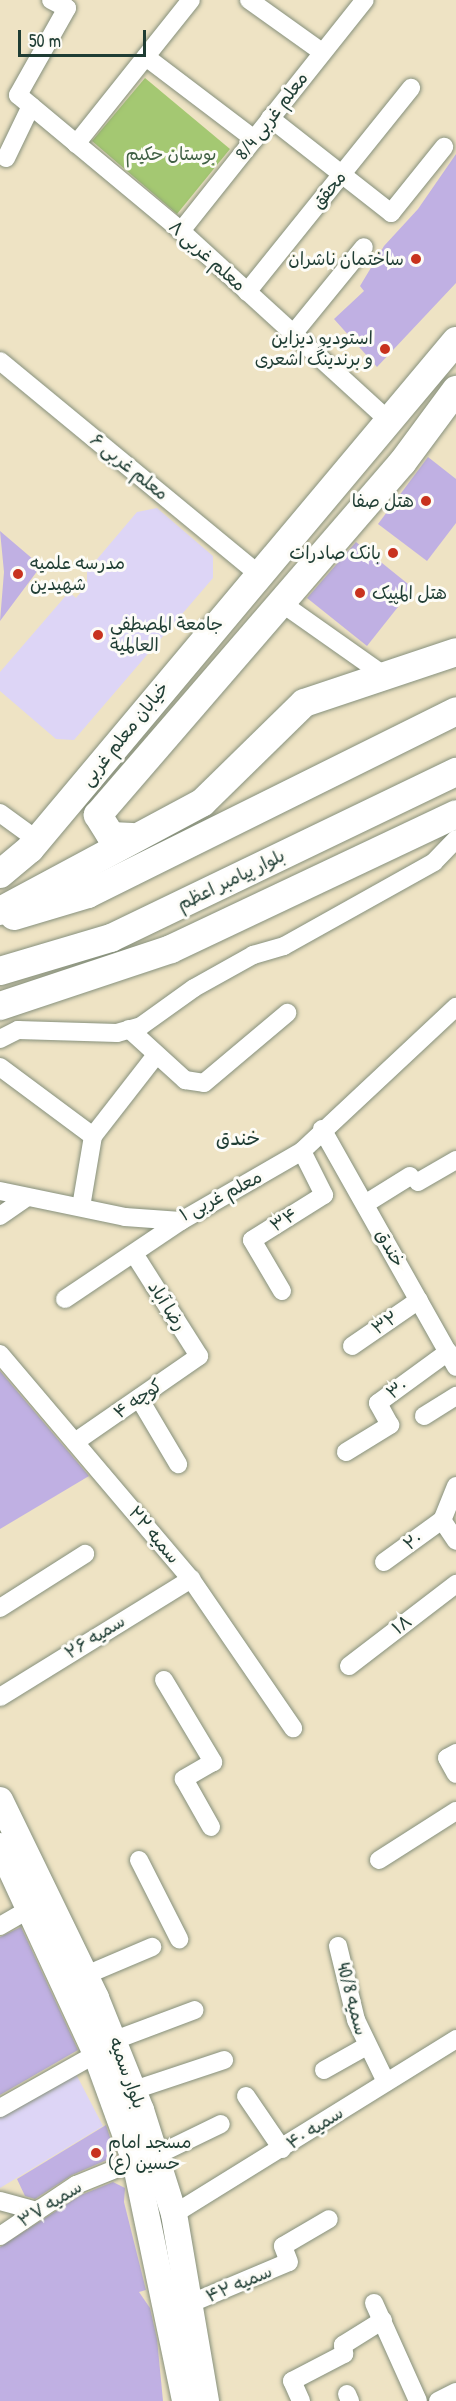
<!DOCTYPE html>
<meta charset="utf-8">
<style>
body{margin:0}
#map{position:relative;width:456px;height:2401px;overflow:hidden;background:#eee3c4;font-family:"Patrick Hand","Playpen Sans Arabic",sans-serif}
div>[style]{position:absolute}
[style*='--x']{left:calc(var(--x)*1px);top:calc(var(--y)*1px);width:calc(var(--w)*1px);rotate:calc(var(--a)*1deg)}
.built>*{inset:0;background:#ddd5f6}
.green>*{inset:0;background:#a4c872}
.building>*{inset:0;background:#c0b0e3}
.roads{filter:drop-shadow(0 0 2px #86907c) drop-shadow(0 0 2px #86907c)}
.street>*{height:18px;margin:-9px;padding:0 9px;transform-origin:9px;border-radius:9px;background:#fff}
.secondary>*{height:26px;margin:-13px;padding:0 13px;transform-origin:13px;border-radius:13px;background:#fff}
.primary>*{height:28px;margin:-14px;padding:0 14px;transform-origin:14px;border-radius:14px;background:#fff}
.dots>*{width:16px;height:16px;translate:-50% -50%;box-sizing:border-box;border:3px solid #fdfcf7;border-radius:50%}
span{translate:-50% -50%;white-space:nowrap;text-align:center;line-height:1.15;-webkit-text-stroke:6px #fdfcf7;paint-order:stroke}
.street-label{font-size:18px;color:#1f3d34}
.park-label{font-size:18px;color:#406044}
.poi-label{font-size:18px;color:#1f3d34}
.right{translate:-100% -50%;text-align:right}
.left{translate:0 -50%;text-align:left}
.neighbourhood-label{font-size:20px;color:#1f3d34}
.scale{position:absolute;left:18px;top:30px;width:128px;height:27px;box-sizing:border-box;border:3px solid #1f3d34;border-top:0;padding-left:8px;font-size:18px;line-height:21px;white-space:nowrap;color:#1f3d34;-webkit-text-stroke:4px #fdfcf7;paint-order:stroke}
</style>
<div id="map">
<div class="built">
<i style="clip-path:polygon(157px 508px,213px 556px,213px 578px,74px 740px,56px 739px,0 691px,0 672px,69px 592px,76px 598px,87px 585px,87px 571px,137px 512px)"></i>
<i style="clip-path:polygon(76px 2074px,103px 2126px,0 2188px,0 2116px)"></i>
</div>
<div class="green">
<i style="clip-path:polygon(145px 78px,230px 149px,177px 214px,92px 141px)"></i>
</div>
<div class="building">
<i style="clip-path:polygon(456px 154px,456px 283px,377px 367px,334px 319px,364px 291px,360px 286px,384px 246px,418px 209px)"></i>
<i style="clip-path:polygon(428px 457px,456px 479px,456px 523px,427px 561px,378px 524px)"></i>
<i style="clip-path:polygon(0 531px,41px 566px,0 621px,4px 572px)"></i>
<i style="clip-path:polygon(356px 542px,413px 588px,367px 646px,307px 598px)"></i>
<i style="clip-path:polygon(0 1371px,89px 1476px,0 1529px)"></i>
<i style="clip-path:polygon(21px 1927px,78px 2050px,0 2095px,0 1937px)"></i>
<i style="clip-path:polygon(106px 2125px,116px 2156px,72px 2175px,35px 2199px,25px 2196px,17px 2179px)"></i>
<i style="clip-path:polygon(113px 2182px,125px 2188px,124px 2202px,146px 2290px,139px 2292px,150px 2308px,157px 2339px,163px 2401px,0 2401px,0 2247px,81px 2195px)"></i>
</div>
<div class="roads">
<div class="street">
<i style="--x:51;--y:0;--w:18;--a:27"></i>
<i style="--x:67;--y:8;--w:100;--a:119.4"></i>
<i style="--x:18;--y:95;--w:212;--a:39.8"></i>
<i style="--x:181;--y:231;--w:283;--a:42.4"></i>
<i style="--x:249;--y:0;--w:90;--a:35.5"></i>
<i style="--x:146;--y:57;--w:136;--a:37.2"></i>
<i style="--x:270;--y:118;--w:154;--a:38.1"></i>
<i style="--x:391;--y:213;--w:85;--a:-51.2"></i>
<i style="--x:76;--y:144;--w:184;--a:-51.4"></i>
<i style="--x:6;--y:158;--w:58;--a:-64.3"></i>
<i style="--x:181;--y:231;--w:295;--a:-51.5"></i>
<i style="--x:247;--y:292;--w:262;--a:-51.2"></i>
<i style="--x:293;--y:334;--w:112;--a:-50.8"></i>
<i style="--x:0;--y:361;--w:333;--a:39.5"></i>
<i style="--x:283;--y:604;--w:125;--a:35.2"></i>
<i style="--x:0;--y:813;--w:46;--a:36.1"></i>
<i style="--x:129;--y:1029;--w:76;--a:42.3"></i>
<i style="--x:185;--y:1080;--w:19;--a:9"></i>
<i style="--x:204;--y:1083;--w:109;--a:-40.1"></i>
<i style="--x:0;--y:1039;--w:20;--a:-27"></i>
<i style="--x:18;--y:1030;--w:99;--a:1.7"></i>
<i style="--x:117;--y:1033;--w:25;--a:-16"></i>
<i style="--x:141;--y:1026;--w:65;--a:-35.6"></i>
<i style="--x:194;--y:988;--w:68;--a:-29.2"></i>
<i style="--x:253;--y:955;--w:32;--a:-16"></i>
<i style="--x:284;--y:946;--w:172;--a:-29.2"></i>
<i style="--x:434;--y:862;--w:32;--a:-46"></i>
<i style="--x:0;--y:1067;--w:116;--a:36.6"></i>
<i style="--x:322;--y:1129;--w:273;--a:60.6"></i>
<i style="--x:418;--y:1182;--w:44;--a:-30.1"></i>
<i style="--x:0;--y:1191;--w:128;--a:11.7"></i>
<i style="--x:125;--y:1217;--w:56;--a:4.1"></i>
<i style="--x:181;--y:1221;--w:140;--a:-30"></i>
<i style="--x:302;--y:1151;--w:211;--a:-43.1"></i>
<i style="--x:365;--y:1204;--w:53;--a:-31.9"></i>
<i style="--x:81;--y:1207;--w:72;--a:-80.4"></i>
<i style="--x:93;--y:1136;--w:103;--a:-52.1"></i>
<i style="--x:0;--y:1216;--w:33;--a:-35"></i>
<i style="--x:282;--y:1291;--w:59;--a:-120.5"></i>
<i style="--x:252;--y:1240;--w:85;--a:-32"></i>
<i style="--x:324;--y:1195;--w:49;--a:-116.6"></i>
<i style="--x:65;--y:1299;--w:140;--a:-33.9"></i>
<i style="--x:352;--y:1346;--w:81;--a:-34.5"></i>
<i style="--x:0;--y:1354;--w:295;--a:49.7"></i>
<i style="--x:191;--y:1579;--w:181;--a:55.6"></i>
<i style="--x:139;--y:1398;--w:77;--a:59.4"></i>
<i style="--x:424;--y:1416;--w:38;--a:-32"></i>
<i style="--x:75;--y:1442;--w:151;--a:-34.7"></i>
<i style="--x:199;--y:1356;--w:120;--a:-122.4"></i>
<i style="--x:346;--y:1452;--w:52;--a:-31.5"></i>
<i style="--x:390;--y:1425;--w:25;--a:-119"></i>
<i style="--x:378;--y:1403;--w:87;--a:-36.1"></i>
<i style="--x:456;--y:1486;--w:37;--a:112"></i>
<i style="--x:442;--y:1520;--w:25;--a:56"></i>
<i style="--x:384;--y:1562;--w:72;--a:-35.9"></i>
<i style="--x:0;--y:1608;--w:101;--a:-32.4"></i>
<i style="--x:349;--y:1666;--w:135;--a:-37.5"></i>
<i style="--x:164;--y:1680;--w:96;--a:59.1"></i>
<i style="--x:213;--y:1762;--w:34;--a:150"></i>
<i style="--x:184;--y:1779;--w:55;--a:60.6"></i>
<i style="--x:0;--y:1697;--w:225;--a:-31.7"></i>
<i style="--x:456;--y:1753;--w:10;--a:151"></i>
<i style="--x:447;--y:1758;--w:18;--a:61"></i>
<i style="--x:139;--y:1860;--w:89;--a:63.1"></i>
<i style="--x:379;--y:1860;--w:91;--a:-32.5"></i>
<i style="--x:0;--y:1926;--w:34;--a:-30"></i>
<i style="--x:338;--y:1946;--w:76;--a:76.3"></i>
<i style="--x:356;--y:2020;--w:69;--a:64.2"></i>
<i style="--x:86;--y:1975;--w:72;--a:-23"></i>
<i style="--x:115;--y:2040;--w:85;--a:-20.6"></i>
<i style="--x:324;--y:2070;--w:47;--a:-29.3"></i>
<i style="--x:134;--y:2090;--w:95;--a:-18.4"></i>
<i style="--x:246;--y:2096;--w:64;--a:55.8"></i>
<i style="--x:0;--y:2108;--w:110;--a:-29.4"></i>
<i style="--x:155;--y:2156;--w:73;--a:-25.9"></i>
<i style="--x:0;--y:2201;--w:38;--a:15"></i>
<i style="--x:174;--y:2214;--w:332;--a:-31.8"></i>
<i style="--x:0;--y:2236;--w:92;--a:-33.9"></i>
<i style="--x:76;--y:2185;--w:64;--a:-22.1"></i>
<i style="--x:374;--y:2303;--w:107;--a:65.8"></i>
<i style="--x:189;--y:2304;--w:108;--a:-22.8"></i>
<i style="--x:289;--y:2262;--w:17;--a:-111"></i>
<i style="--x:283;--y:2246;--w:53;--a:-30.4"></i>
<i style="--x:347;--y:2394;--w:8;--a:67"></i>
<i style="--x:301;--y:2401;--w:22;--a:-114"></i>
<i style="--x:292;--y:2381;--w:59;--a:-27.4"></i>
<i style="--x:344;--y:2354;--w:9;--a:-96"></i>
<i style="--x:343;--y:2345;--w:47;--a:-32"></i>
<i style="--x:438;--y:2401;--w:20;--a:-27"></i>
</div>
<div class="secondary">
<i style="--x:0;--y:1800;--w:220;--a:64.1"></i>
<i style="--x:96;--y:1998;--w:121;--a:68.1"></i>
<i style="--x:141;--y:2110;--w:109;--a:72.4"></i>
<i style="--x:174;--y:2214;--w:190;--a:80.3"></i>
<i style="--x:0;--y:1846;--w:229;--a:65.2"></i>
<i style="--x:96;--y:2054;--w:114;--a:70"></i>
<i style="--x:135;--y:2161;--w:245;--a:78.2"></i>
</div>
<div class="primary">
<i style="--x:132;--y:837;--w:21;--a:-177"></i>
<i style="--x:111;--y:836;--w:25;--a:-122"></i>
<i style="--x:98;--y:815;--w:465;--a:-49.2"></i>
<i style="--x:402;--y:463;--w:91;--a:-53.5"></i>
<i style="--x:0;--y:874;--w:39;--a:-40"></i>
<i style="--x:30;--y:849;--w:663;--a:-50.02"></i>
<i style="--x:0;--y:911;--w:230;--a:-28.2"></i>
<i style="--x:203;--y:802;--w:141;--a:-44.4"></i>
<i style="--x:304;--y:703;--w:160;--a:-18.5"></i>
<i style="--x:14;--y:916;--w:77;--a:-16.6"></i>
<i style="--x:88;--y:894;--w:411;--a:-26.4"></i>
<i style="--x:0;--y:971;--w:116;--a:-16.6"></i>
<i style="--x:111;--y:938;--w:383;--a:-25.7"></i>
<i style="--x:0;--y:1006;--w:180;--a:-18.4"></i>
<i style="--x:171;--y:949;--w:315;--a:-25.3"></i>
</div>
</div>
<div class="dots">
<i style="left:416px;top:259px;background:#c8321e"></i>
<i style="left:385px;top:349px;background:#c8321e"></i>
<i style="left:426px;top:501px;background:#c8321e"></i>
<i style="left:393px;top:553px;background:#c8321e"></i>
<i style="left:18px;top:574px;background:#c8321e"></i>
<i style="left:360px;top:593px;background:#c8321e"></i>
<i style="left:98px;top:635px;background:#c8321e"></i>
<i style="left:96px;top:2153px;background:#c8321e"></i>
</div>
<div class="street-label">
<span style="left:272px;top:116px;rotate:-52deg">معلم غربی 8/4</span>
<span style="left:329px;top:190px;rotate:-51deg">محقق</span>
<span style="left:207px;top:256px;rotate:42deg">معلم غربی ۸</span>
<span style="left:129px;top:467px;rotate:39deg">معلم غربی ۶</span>
<span style="left:125px;top:734px;rotate:-51deg">خیابان معلم غربی</span>
<span style="left:231px;top:880px;rotate:-26deg">بلوار پیامبر اعظم</span>
<span style="left:221px;top:1196px;rotate:-27deg">معلم غربی ۱</span>
<span style="left:284px;top:1220px;rotate:-32deg">۳۴</span>
<span style="left:390px;top:1248px;rotate:61deg">خندق</span>
<span style="left:167px;top:1306px;rotate:57deg">رضا آباد</span>
<span style="left:385px;top:1323px;rotate:-34deg">۳۲</span>
<span style="left:397px;top:1389px;rotate:-36deg">۳۰</span>
<span style="left:138px;top:1399px;rotate:-35deg">کوچه ۴</span>
<span style="left:154px;top:1535px;rotate:50deg">سمیه ۲۲</span>
<span style="left:413px;top:1541px;rotate:-36deg">۲۰</span>
<span style="left:402px;top:1625px;rotate:-37deg">۱۸</span>
<span style="left:95px;top:1637px;rotate:-32deg">سمیه ۲۶</span>
<span style="left:352px;top:1999px;rotate:75deg">سمیه 40/8</span>
<span style="left:127px;top:2073px;rotate:70deg">بلوار سمیه</span>
<span style="left:315px;top:2128px;rotate:-33deg">سمیه ۴۰</span>
<span style="left:50px;top:2204px;rotate:-32deg">سمیه ۳۷</span>
<span style="left:239px;top:2284px;rotate:-23deg">سمیه ۴۲</span>
</div>
<div class="park-label">
<span style="left:171px;top:154px">بوستان حکیم</span>
</div>
<div class="poi-label">
<span class="right" style="left:404px;top:259px">ساختمان ناشران</span>
<span class="right" style="left:373px;top:349px">استودیو دیزاین<br>و برندینگ اشعری</span>
<span class="right" style="left:414px;top:501px">هتل صفا</span>
<span class="right" style="left:381px;top:553px">بانک صادرات</span>
<span class="left" style="left:30px;top:574px">مدرسه علمیه<br>شهیدین</span>
<span class="left" style="left:372px;top:593px">هتل المپیک</span>
<span class="left" style="left:110px;top:635px">جامعة المصطفی<br>العالمیة</span>
<span class="left" style="left:108px;top:2153px">مسجد امام<br>حسین (ع)</span>
</div>
<div class="neighbourhood-label">
<span style="left:238px;top:1137px">خندق</span>
</div>
<div class="scale">50 m</div>
</div>
